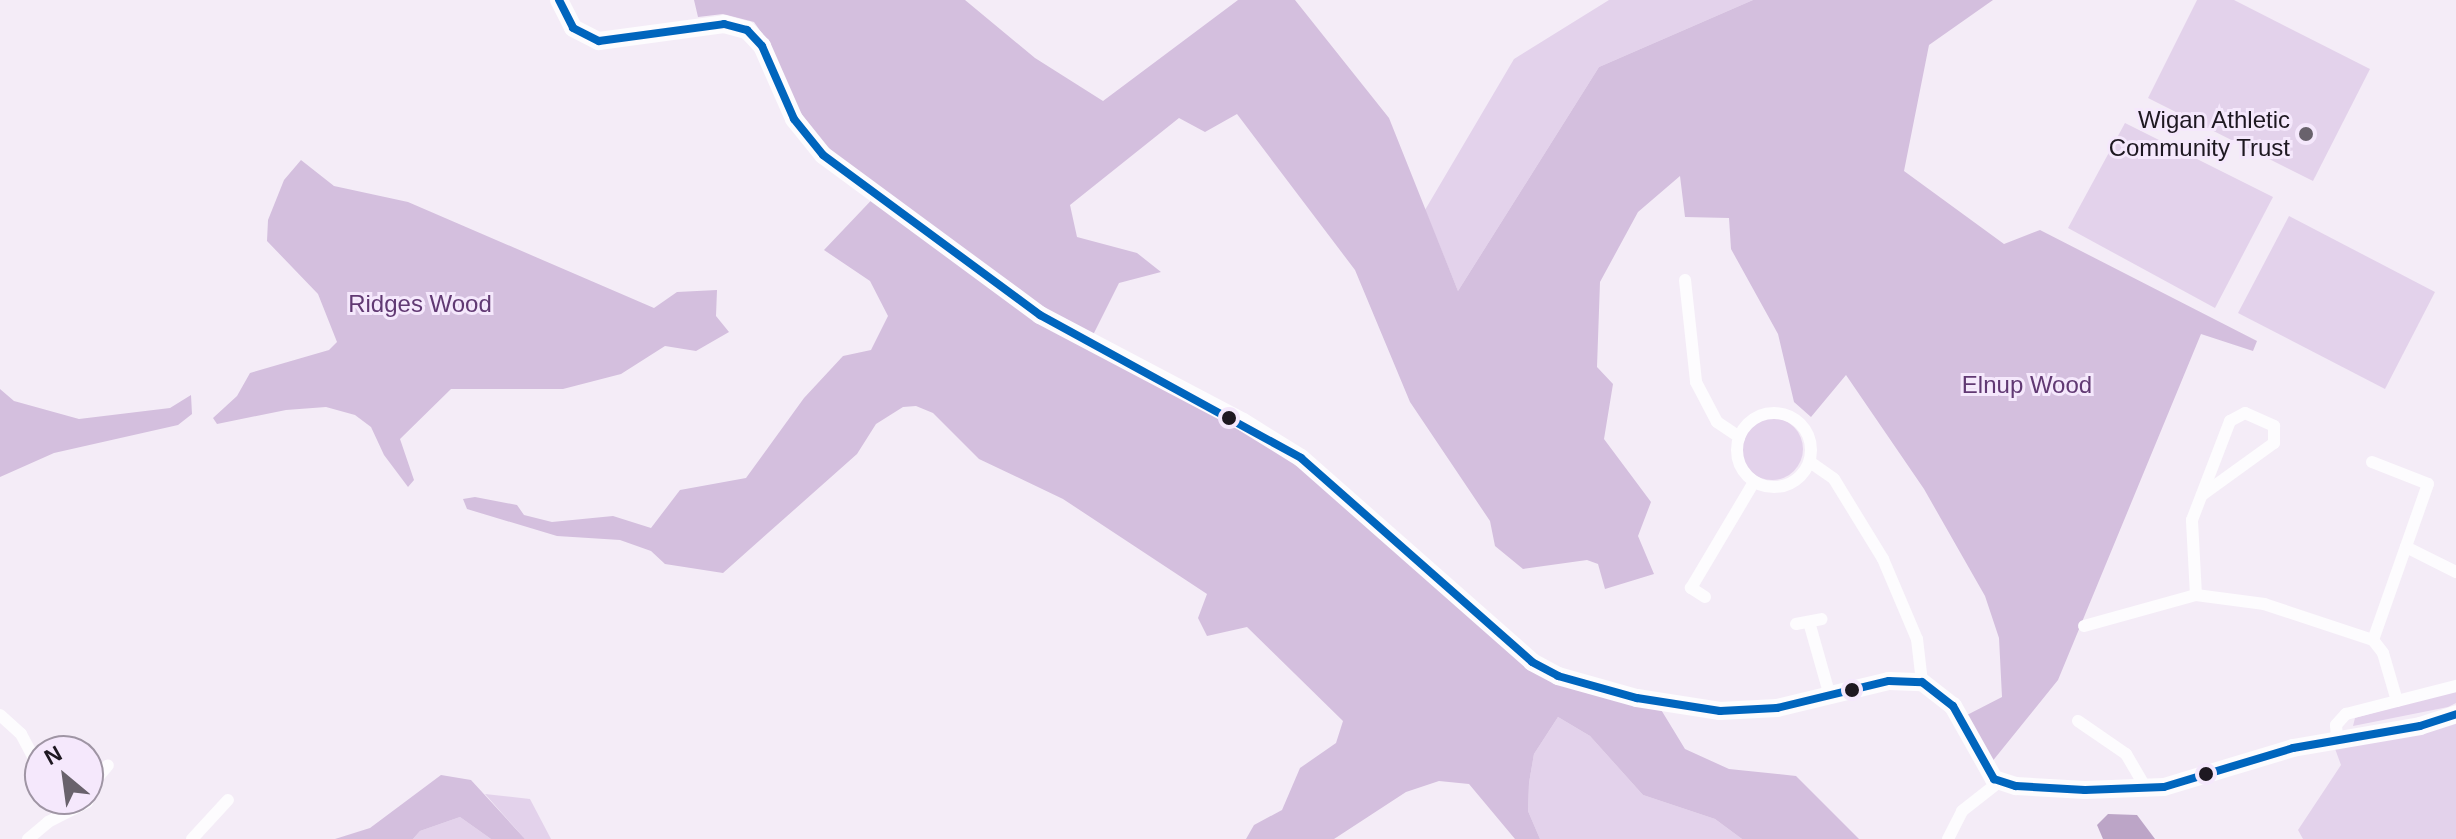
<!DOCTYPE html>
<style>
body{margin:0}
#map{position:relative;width:2456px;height:839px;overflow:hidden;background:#f4ecf7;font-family:Arial,sans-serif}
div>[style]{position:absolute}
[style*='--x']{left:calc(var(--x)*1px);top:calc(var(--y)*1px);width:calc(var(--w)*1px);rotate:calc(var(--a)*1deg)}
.green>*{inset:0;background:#e3d2eb}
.round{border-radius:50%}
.forest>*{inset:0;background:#d4bfde}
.water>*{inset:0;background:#bca5c7}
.street>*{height:12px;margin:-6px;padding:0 6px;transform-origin:6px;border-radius:6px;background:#fdfcfe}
.street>.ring{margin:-6px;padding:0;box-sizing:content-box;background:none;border:12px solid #fdfcfe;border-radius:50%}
.secondary>*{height:18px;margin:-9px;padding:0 9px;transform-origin:9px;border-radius:9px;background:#fdfcfe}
.bus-1>*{height:8px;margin:-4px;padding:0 4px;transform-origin:4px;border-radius:4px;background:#0065bd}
.dots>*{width:22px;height:22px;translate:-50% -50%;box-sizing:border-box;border:4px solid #f5e8fc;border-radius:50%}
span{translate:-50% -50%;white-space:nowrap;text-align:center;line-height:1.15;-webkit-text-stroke:6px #f5e8fc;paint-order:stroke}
.poi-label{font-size:24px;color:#1e1821}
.right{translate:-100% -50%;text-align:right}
.park-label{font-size:24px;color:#613973}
.north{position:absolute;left:24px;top:735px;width:80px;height:80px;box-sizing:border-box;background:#f5e8fc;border:2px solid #9f95a4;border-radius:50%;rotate:331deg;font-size:22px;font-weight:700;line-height:32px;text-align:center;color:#1e1821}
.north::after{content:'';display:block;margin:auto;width:28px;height:36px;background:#69626c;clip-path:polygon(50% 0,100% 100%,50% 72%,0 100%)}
</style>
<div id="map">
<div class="green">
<i style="clip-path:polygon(1609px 0,1753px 0,1599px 67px,1458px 291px,1425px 210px,1514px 59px)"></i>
<i style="clip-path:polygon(2197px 0,2234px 0,2370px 69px,2313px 181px,2148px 98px)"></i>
<i style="clip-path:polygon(2125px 123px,2273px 197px,2215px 308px,2068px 228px)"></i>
<i style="clip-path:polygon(2289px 216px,2435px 292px,2385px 389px,2238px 313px)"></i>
<i class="round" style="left:1741px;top:418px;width:62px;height:62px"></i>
<i style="clip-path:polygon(2456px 690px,2456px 703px,2448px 707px,2353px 726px,2355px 718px)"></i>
<i style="clip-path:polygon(1558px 717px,1590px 736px,1643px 795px,1715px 819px,1742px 839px,1540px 839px,1528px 811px,1529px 783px,1534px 754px)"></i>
<i style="clip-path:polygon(2456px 723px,2456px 839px,2303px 839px,2298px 830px,2341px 765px,2334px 746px)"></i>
<i style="clip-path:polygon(485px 794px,530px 799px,551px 839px,525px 839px)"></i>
<i style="clip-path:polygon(460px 817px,491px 839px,413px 839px,420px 831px)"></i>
</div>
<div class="forest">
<i style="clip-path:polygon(694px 0,965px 0,1035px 58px,1103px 101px,1238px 0,1295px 0,1389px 118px,1458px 291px,1599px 67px,1753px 0,1993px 0,1929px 45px,1904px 171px,2004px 244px,2040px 230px,2257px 341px,2253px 351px,2201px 334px,2058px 680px,1991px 763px,1967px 715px,2002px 697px,1999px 638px,1985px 596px,1924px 489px,1846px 375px,1811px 417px,1794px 402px,1778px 334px,1731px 249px,1729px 218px,1685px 217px,1680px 176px,1638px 212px,1600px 282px,1597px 367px,1613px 384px,1604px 439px,1651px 502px,1638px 536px,1654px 574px,1605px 589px,1598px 564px,1587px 560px,1523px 569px,1495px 546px,1490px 521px,1410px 402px,1355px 270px,1237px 114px,1205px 132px,1179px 118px,1070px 205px,1077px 237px,1137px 253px,1161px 272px,1119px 283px,1088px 345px,1272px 443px,1544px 675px,1660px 708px,1685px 749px,1729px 769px,1796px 776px,1859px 839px,1742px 839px,1715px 819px,1643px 795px,1590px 736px,1558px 717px,1534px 754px,1529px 783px,1528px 811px,1540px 839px,1515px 839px,1469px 784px,1439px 781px,1406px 792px,1334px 839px,1246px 839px,1254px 825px,1282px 810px,1300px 768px,1336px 743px,1343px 721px,1247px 627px,1207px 636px,1198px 618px,1207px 594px,1063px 499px,979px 459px,933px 413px,916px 406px,903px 407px,876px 424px,857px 454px,723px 573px,665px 564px,651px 551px,620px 540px,557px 536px,467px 509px,463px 499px,475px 497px,517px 505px,524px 515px,552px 522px,613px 516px,651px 528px,680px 490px,746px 478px,804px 398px,843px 356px,871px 350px,888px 316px,870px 281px,824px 250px,882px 189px,826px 152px,801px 125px,768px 42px,754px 22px,723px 14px,698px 17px)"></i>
<i style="clip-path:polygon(301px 160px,334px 186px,408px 202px,654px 308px,677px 292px,717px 290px,716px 316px,729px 332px,696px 351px,665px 346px,621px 374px,563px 389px,451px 389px,400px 439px,414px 480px,408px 487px,384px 455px,371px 427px,355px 415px,326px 407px,286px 410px,217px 424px,213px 418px,237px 396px,250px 373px,329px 350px,337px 342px,318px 294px,267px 241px,268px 220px,284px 180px)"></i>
<i style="clip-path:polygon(0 389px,14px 401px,79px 419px,170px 408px,191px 395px,192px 414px,178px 425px,54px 453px,0 477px)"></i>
<i style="clip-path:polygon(441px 775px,471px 780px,525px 839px,491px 839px,460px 817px,420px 831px,413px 839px,335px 839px,370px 828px)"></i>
</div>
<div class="water">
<i style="clip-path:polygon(2108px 814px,2137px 815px,2155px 839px,2103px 839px,2097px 825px)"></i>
</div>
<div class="street">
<i style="--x:1685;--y:280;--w:103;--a:83.8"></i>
<i style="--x:1696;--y:382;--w:45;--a:62.3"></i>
<i style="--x:1717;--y:422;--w:27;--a:34"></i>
<i class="ring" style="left:1737px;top:413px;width:62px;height:62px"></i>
<i style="--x:1810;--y:462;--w:29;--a:35"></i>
<i style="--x:1834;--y:479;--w:94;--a:58.5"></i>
<i style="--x:1883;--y:559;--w:87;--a:67"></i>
<i style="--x:1917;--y:639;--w:43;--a:83.4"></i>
<i style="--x:2372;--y:462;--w:60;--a:21.4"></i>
<i style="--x:2428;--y:484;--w:165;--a:109.4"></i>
<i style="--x:2406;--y:547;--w:56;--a:26.6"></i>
<i style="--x:2196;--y:595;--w:75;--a:-93.1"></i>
<i style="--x:2192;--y:520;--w:106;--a:-69"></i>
<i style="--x:2230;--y:421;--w:17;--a:-28"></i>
<i style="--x:2245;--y:413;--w:32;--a:24"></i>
<i style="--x:2274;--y:426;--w:17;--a:90"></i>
<i style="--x:2274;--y:443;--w:89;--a:144.2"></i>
<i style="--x:1705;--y:597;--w:17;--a:-147"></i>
<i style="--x:1691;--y:588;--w:123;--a:-59.3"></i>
<i style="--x:1809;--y:622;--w:77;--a:74.2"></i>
<i style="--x:1796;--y:624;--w:26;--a:-11"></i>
<i style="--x:2084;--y:626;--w:116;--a:-15.5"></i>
<i style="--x:2196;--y:595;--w:69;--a:7.5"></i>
<i style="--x:2264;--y:604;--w:115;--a:18.3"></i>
<i style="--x:2373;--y:640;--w:16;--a:52"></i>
<i style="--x:2383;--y:653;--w:50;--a:73.7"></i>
<i style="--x:0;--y:715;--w:28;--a:42"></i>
<i style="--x:21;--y:734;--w:32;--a:62"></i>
<i style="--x:2078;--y:721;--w:58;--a:34.5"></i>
<i style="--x:2126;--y:754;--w:42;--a:59.7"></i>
<i style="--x:2337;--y:739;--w:14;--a:-94"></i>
<i style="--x:2336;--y:725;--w:15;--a:-48"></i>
<i style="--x:2346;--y:714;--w:114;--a:-14.3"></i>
<i style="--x:28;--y:839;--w:26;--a:-40"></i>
<i style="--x:48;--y:822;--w:44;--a:-27.1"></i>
<i style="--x:87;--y:802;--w:20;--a:-72"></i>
<i style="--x:93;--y:783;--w:23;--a:-50"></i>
<i style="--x:192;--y:839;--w:53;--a:-47.3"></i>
<i style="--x:1948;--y:839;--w:31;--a:-63"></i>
<i style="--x:1962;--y:811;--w:47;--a:-38.1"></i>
</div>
<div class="secondary">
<i style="--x:559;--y:0;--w:31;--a:63"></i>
<i style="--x:573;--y:28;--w:29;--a:27"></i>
<i style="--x:599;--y:41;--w:126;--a:-7.7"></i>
<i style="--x:724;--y:24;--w:24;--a:15"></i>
<i style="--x:747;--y:30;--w:22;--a:47"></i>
<i style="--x:762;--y:46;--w:80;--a:66.3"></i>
<i style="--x:794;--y:119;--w:46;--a:51.1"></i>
<i style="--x:823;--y:155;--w:270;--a:36.4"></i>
<i style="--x:1040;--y:315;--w:229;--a:27.8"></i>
<i style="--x:1243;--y:422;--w:68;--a:31.8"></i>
<i style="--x:1301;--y:458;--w:308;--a:41.4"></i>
<i style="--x:1532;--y:662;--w:30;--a:28"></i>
<i style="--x:1558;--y:676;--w:82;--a:15.6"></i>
<i style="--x:1637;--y:698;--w:84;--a:8.9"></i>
<i style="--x:1720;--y:711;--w:57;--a:-3"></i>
<i style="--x:1777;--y:708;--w:115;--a:-13.6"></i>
<i style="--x:1889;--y:681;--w:33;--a:2"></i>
<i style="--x:1922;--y:682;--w:39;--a:38"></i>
<i style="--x:1953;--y:706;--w:84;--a:60.7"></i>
<i style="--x:1994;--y:779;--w:23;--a:18"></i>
<i style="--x:2016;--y:786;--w:69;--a:3.3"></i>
<i style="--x:2085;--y:790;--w:79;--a:-2.2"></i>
<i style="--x:2164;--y:787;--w:135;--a:-16.8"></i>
<i style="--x:2293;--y:748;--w:129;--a:-9.8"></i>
<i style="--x:2420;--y:726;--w:38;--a:-18"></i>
</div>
<div class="bus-1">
<i style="--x:559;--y:0;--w:31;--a:63"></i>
<i style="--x:573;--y:28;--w:29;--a:27"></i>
<i style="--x:599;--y:41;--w:126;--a:-7.7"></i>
<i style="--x:724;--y:24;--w:24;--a:15"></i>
<i style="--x:747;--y:30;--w:22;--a:47"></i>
<i style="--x:762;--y:46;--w:80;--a:66.3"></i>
<i style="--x:794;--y:119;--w:46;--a:51.1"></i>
<i style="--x:823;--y:155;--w:270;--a:36.4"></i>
<i style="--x:1040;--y:315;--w:298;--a:28.7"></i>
<i style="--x:1301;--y:458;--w:308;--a:41.4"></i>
<i style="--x:1532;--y:662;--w:30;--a:28"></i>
<i style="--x:1558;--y:676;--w:82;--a:15.6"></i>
<i style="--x:1637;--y:698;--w:84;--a:8.9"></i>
<i style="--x:1720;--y:711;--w:57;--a:-3"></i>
<i style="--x:1777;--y:708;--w:115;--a:-13.6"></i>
<i style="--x:1889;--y:681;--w:33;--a:2"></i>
<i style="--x:1922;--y:682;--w:39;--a:38"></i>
<i style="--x:1953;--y:706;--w:84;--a:60.7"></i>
<i style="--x:1994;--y:779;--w:23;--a:18"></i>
<i style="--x:2016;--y:786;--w:69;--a:3.3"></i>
<i style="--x:2085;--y:790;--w:79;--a:-2.2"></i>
<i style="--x:2164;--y:787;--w:135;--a:-16.8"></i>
<i style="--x:2293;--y:748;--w:129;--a:-9.8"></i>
<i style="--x:2420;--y:726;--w:38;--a:-18"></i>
</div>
<div class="dots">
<i style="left:2306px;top:134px;background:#69626c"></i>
<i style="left:1229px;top:418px;background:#1e1821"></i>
<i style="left:1852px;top:690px;background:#1e1821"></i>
<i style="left:2206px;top:774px;background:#1e1821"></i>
</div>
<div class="poi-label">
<span class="right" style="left:2290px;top:134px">Wigan Athletic<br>Community Trust</span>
</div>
<div class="park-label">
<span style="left:420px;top:304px">Ridges Wood</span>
<span style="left:2027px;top:385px">Elnup Wood</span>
</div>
<div class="north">N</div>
</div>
